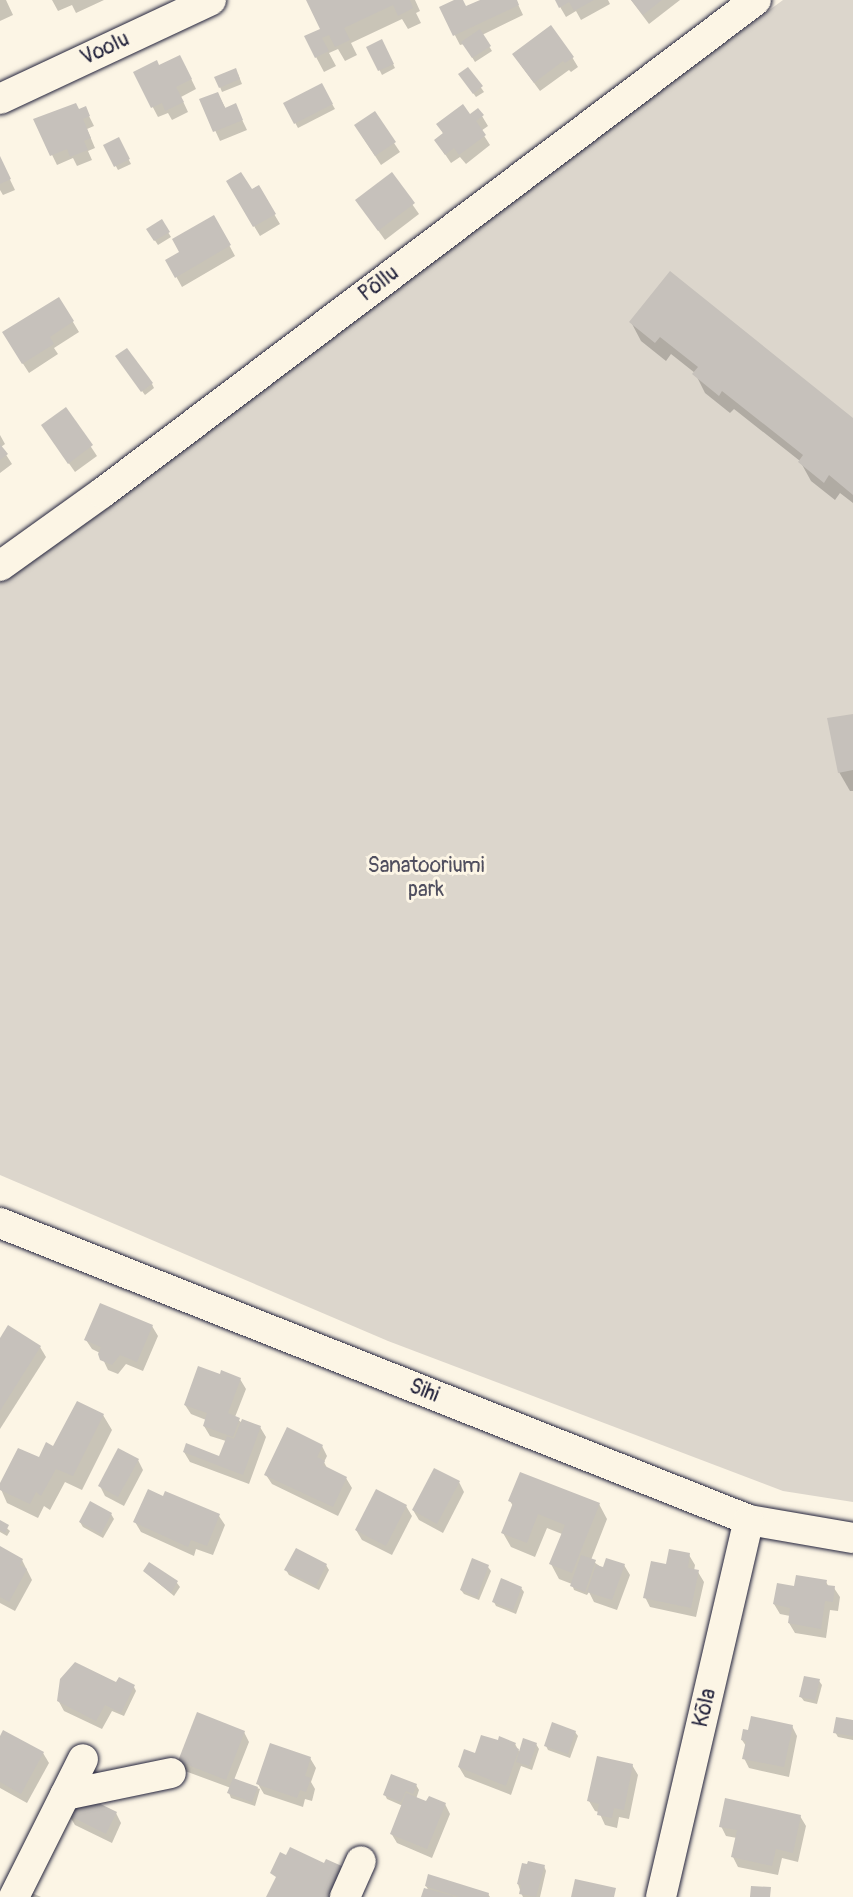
<!DOCTYPE html>
<meta charset="utf-8">
<style>
body{margin:0}
#map{position:relative;width:853px;height:1897px;overflow:hidden;background:#fcf5e5;font-family:Pangolin,sans-serif}
div>[style]{position:absolute}
[style*='--x']{left:calc(var(--x)*1px);top:calc(var(--y)*1px);width:calc(var(--w)*1px);rotate:calc(var(--a)*1deg)}
.green>*{inset:0;background:#dcd6cc}
.shadow>*{inset:0;background:#0003}
.building>*{inset:0;background:#c6c1bb}
.roads{filter:drop-shadow(0 0 2px #22223b) drop-shadow(0 0 2px #22223b)}
.minor>*{height:30px;margin:-15px;padding:0 15px;transform-origin:15px;border-radius:15px;background:#fcf5e5}
span{translate:-50% -50%;white-space:nowrap;text-align:center;line-height:1.15;-webkit-text-stroke:6px #fcf5e5;paint-order:stroke}
.street-label{font-size:21px;color:#22223b}
.park-label{font-size:21px;color:#504f5f}
</style>
<div id="map">
<div class="green">
<i style="clip-path:polygon(783px 0,853px 0,853px 1502px,783px 1491px,388px 1341px,0 1175px,0 581px)"></i>
</div>
<div class="shadow">
<i style="clip-path:polygon(0 0,6px 0,13px 15px,0 21px)"></i>
<i style="clip-path:polygon(52px 0,104px 0,76px 13px,72px 5px,58px 11px)"></i>
<i style="clip-path:polygon(308px 0,415px 0,420px 11px,416px 13px,421px 23px,408px 29px,402px 19px,351px 43px,357px 55px,345px 61px,338px 49px,329px 53px,336px 66px,324px 72px,316px 57px,322px 29px)"></i>
<i style="clip-path:polygon(457px 0,462px 0,466px 8px,486px 0,516px 0,523px 15px,482px 35px,492px 51px,475px 62px,464px 44px,460px 45px,441px 8px)"></i>
<i style="clip-path:polygon(556px 0,608px 0,610px 4px,581px 20px,576px 11px,566px 17px)"></i>
<i style="clip-path:polygon(631px 0,680px 0,649px 24px)"></i>
<i style="clip-path:polygon(384px 46px,395px 68px,382px 75px,368px 47px)"></i>
<i style="clip-path:polygon(572px 57px,578px 67px,571px 72px,569px 70px,540px 91px,520px 64px)"></i>
<i style="clip-path:polygon(185px 66px,196px 89px,181px 97px,188px 112px,172px 120px,168px 113px,158px 117px,135px 73px,159px 67px)"></i>
<i style="clip-path:polygon(468px 69px,484px 92px,476px 97px,463px 79px)"></i>
<i style="clip-path:polygon(238px 74px,242px 84px,222px 92px,220px 87px)"></i>
<i style="clip-path:polygon(321px 85px,335px 109px,298px 128px,285px 104px)"></i>
<i style="clip-path:polygon(218px 94px,226px 109px,235px 105px,247px 130px,220px 141px,201px 100px)"></i>
<i style="clip-path:polygon(85px 108px,94px 126px,87px 129px,95px 148px,88px 151px,92px 160px,77px 166px,73px 158px,57px 165px,35px 120px)"></i>
<i style="clip-path:polygon(470px 116px,482px 116px,488px 126px,481px 131px,490px 145px,466px 164px,460px 157px,451px 163px,436px 141px,444px 135px,438px 124px)"></i>
<i style="clip-path:polygon(362px 136px,394px 143px,400px 152px,381px 165px)"></i>
<i style="clip-path:polygon(118px 139px,131px 164px,118px 170px,105px 146px)"></i>
<i style="clip-path:polygon(0 159px,15px 190px,3px 195px,0 190px)"></i>
<i style="clip-path:polygon(391px 174px,419px 214px,385px 240px,357px 201px)"></i>
<i style="clip-path:polygon(228px 182px,251px 192px,258px 187px,280px 224px,260px 236px)"></i>
<i style="clip-path:polygon(214px 217px,235px 256px,182px 287px,167px 260px,181px 252px)"></i>
<i style="clip-path:polygon(161px 221px,171px 237px,158px 245px,148px 230px)"></i>
<i style="clip-path:polygon(59px 299px,79px 332px,54px 348px,58px 354px,29px 373px,9px 342px)"></i>
<i style="clip-path:polygon(631px 322px,853px 420px,853px 503px,840px 493px,835px 500px,811px 481px,800px 461px,734px 409px,730px 413px,705px 393px,695px 373px,671px 354px,666px 361px,641px 341px)"></i>
<i style="clip-path:polygon(120px 361px,152px 384px,154px 388px,145px 395px)"></i>
<i style="clip-path:polygon(66px 409px,97px 456px,75px 472px,49px 435px)"></i>
<i style="clip-path:polygon(0 435px,5px 444px,1px 447px,12px 464px,0 473px)"></i>
<i style="clip-path:polygon(853px 715px,853px 791px,850px 791px,839px 772px)"></i>
<i style="clip-path:polygon(152px 1326px,158px 1336px,143px 1371px,126px 1364px,118px 1374px,108px 1370px,100px 1353px,92px 1349px,86px 1340px)"></i>
<i style="clip-path:polygon(9px 1327px,40px 1347px,46px 1357px,0 1429px,0 1341px)"></i>
<i style="clip-path:polygon(221px 1376px,240px 1379px,246px 1389px,235px 1417px,242px 1423px,260px 1427px,266px 1437px,249px 1484px,190px 1462px,184px 1452px,220px 1458px,226px 1441px,210px 1436px,204px 1426px,206px 1420px,191px 1414px,185px 1405px)"></i>
<i style="clip-path:polygon(103px 1415px,112px 1430px,82px 1490px,65px 1482px,50px 1510px,44px 1506px,38px 1518px,7px 1503px,0 1487px)"></i>
<i style="clip-path:polygon(322px 1446px,327px 1456px,324px 1462px,328px 1470px,346px 1478px,352px 1488px,338px 1516px,272px 1484px,266px 1475px)"></i>
<i style="clip-path:polygon(138px 1460px,143px 1470px,124px 1506px,105px 1496px,100px 1486px)"></i>
<i style="clip-path:polygon(459px 1482px,464px 1492px,443px 1533px,419px 1520px,413px 1510px)"></i>
<i style="clip-path:polygon(164px 1498px,219px 1516px,225px 1525px,213px 1555px,196px 1549px,194px 1556px,141px 1532px,135px 1522px)"></i>
<i style="clip-path:polygon(510px 1501px,599px 1504px,607px 1519px,591px 1560px,604px 1569px,624px 1565px,630px 1575px,617px 1610px,594px 1602px,589px 1592px,587px 1595px,574px 1590px,572px 1584px,559px 1579px,551px 1564px,562px 1534px,547px 1528px,535px 1557px,511px 1547px,503px 1533px,513px 1506px)"></i>
<i style="clip-path:polygon(406px 1506px,412px 1516px,392px 1555px,362px 1540px,356px 1530px)"></i>
<i style="clip-path:polygon(111px 1514px,114px 1519px,103px 1538px,83px 1527px,80px 1522px)"></i>
<i style="clip-path:polygon(0 1522px,10px 1531px,7px 1536px,0 1532px)"></i>
<i style="clip-path:polygon(0 1548px,22px 1560px,32px 1580px,15px 1611px,0 1603px)"></i>
<i style="clip-path:polygon(689px 1555px,695px 1565px,694px 1571px,698px 1572px,704px 1582px,696px 1617px,650px 1607px,645px 1597px,667px 1565px)"></i>
<i style="clip-path:polygon(326px 1565px,329px 1570px,319px 1590px,289px 1575px,286px 1570px)"></i>
<i style="clip-path:polygon(488px 1567px,491px 1571px,479px 1600px,464px 1594px,461px 1590px)"></i>
<i style="clip-path:polygon(144px 1571px,177px 1583px,180px 1587px,174px 1596px)"></i>
<i style="clip-path:polygon(826px 1582px,829px 1587px,834px 1588px,840px 1597px,838px 1611px,830px 1610px,826px 1638px,795px 1633px,789px 1623px,790px 1616px,780px 1614px,774px 1604px,796px 1588px)"></i>
<i style="clip-path:polygon(521px 1588px,524px 1592px,516px 1614px,496px 1606px,494px 1602px)"></i>
<i style="clip-path:polygon(819px 1681px,822px 1685px,817px 1704px,804px 1701px,801px 1697px)"></i>
<i style="clip-path:polygon(117px 1684px,134px 1687px,136px 1691px,124px 1716px,112px 1711px,102px 1729px,64px 1711px,58px 1700px)"></i>
<i style="clip-path:polygon(853px 1721px,853px 1740px,838px 1737px,835px 1732px)"></i>
<i style="clip-path:polygon(792px 1726px,797px 1736px,789px 1777px,749px 1768px,744px 1758px,746px 1746px,742px 1740px,750px 1732px)"></i>
<i style="clip-path:polygon(244px 1732px,249px 1742px,234px 1780px,260px 1789px,255px 1806px,231px 1798px,229px 1793px,231px 1788px,185px 1771px,180px 1761px)"></i>
<i style="clip-path:polygon(575px 1732px,578px 1736px,570px 1758px,548px 1750px,546px 1746px)"></i>
<i style="clip-path:polygon(0 1739px,43px 1753px,49px 1763px,27px 1803px,0 1788px)"></i>
<i style="clip-path:polygon(515px 1744px,520px 1753px,536px 1744px,539px 1749px,532px 1770px,521px 1766px,511px 1795px,465px 1777px,459px 1767px,476px 1755px)"></i>
<i style="clip-path:polygon(310px 1758px,316px 1768px,311px 1782px,315px 1789px,312px 1801px,305px 1799px,303px 1807px,264px 1794px,258px 1784px)"></i>
<i style="clip-path:polygon(632px 1765px,638px 1775px,629px 1819px,619px 1817px,617px 1828px,605px 1825px,599px 1812px,595px 1811px,589px 1801px)"></i>
<i style="clip-path:polygon(416px 1785px,419px 1790px,416px 1799px,427px 1803px,445px 1804px,450px 1814px,432px 1858px,397px 1843px,391px 1833px,403px 1806px,387px 1799px,385px 1795px)"></i>
<i style="clip-path:polygon(116px 1813px,121px 1823px,112px 1843px,75px 1825px,69px 1815px)"></i>
<i style="clip-path:polygon(800px 1816px,806px 1826px,798px 1862px,782px 1858px,778px 1875px,738px 1867px,733px 1857px,737px 1838px,726px 1836px,721px 1826px)"></i>
<i style="clip-path:polygon(528px 1866px,544px 1866px,546px 1871px,540px 1897px,523px 1897px,521px 1893px,518px 1884px)"></i>
<i style="clip-path:polygon(426px 1886px,488px 1894px,490px 1897px,423px 1897px,429px 1891px)"></i>
<i style="clip-path:polygon(32px 1893px,41px 1897px,30px 1897px)"></i>
</div>
<div class="building">
<i style="clip-path:polygon(306px 0,410px 0,413px 8px,398px 16px,393px 5px,344px 28px,350px 40px,335px 47px,329px 35px,322px 38px,329px 51px,315px 58px,304px 36px,320px 29px)"></i>
<i style="clip-path:polygon(454px 0,463px 0,466px 6px,480px 0,517px 0,519px 5px,453px 36px,439px 7px)"></i>
<i style="clip-path:polygon(555px 0,594px 0,574px 11px,569px 2px,559px 8px)"></i>
<i style="clip-path:polygon(631px 0,662px 0,643px 15px)"></i>
<i style="clip-path:polygon(551px 25px,574px 57px,565px 63px,563px 61px,534px 83px,512px 54px)"></i>
<i style="clip-path:polygon(480px 29px,491px 46px,472px 58px,461px 42px)"></i>
<i style="clip-path:polygon(382px 39px,394px 64px,378px 71px,366px 47px)"></i>
<i style="clip-path:polygon(180px 55px,192px 79px,176px 87px,184px 102px,165px 111px,162px 103px,151px 108px,133px 72px,157px 60px,159px 65px)"></i>
<i style="clip-path:polygon(468px 67px,483px 86px,473px 94px,458px 74px)"></i>
<i style="clip-path:polygon(236px 68px,240px 79px,219px 88px,214px 77px)"></i>
<i style="clip-path:polygon(322px 83px,333px 104px,294px 124px,283px 103px)"></i>
<i style="clip-path:polygon(218px 92px,225px 108px,236px 103px,243px 120px,213px 132px,199px 99px)"></i>
<i style="clip-path:polygon(76px 103px,79px 109px,86px 106px,90px 116px,83px 119px,91px 138px,84px 141px,88px 150px,70px 157px,67px 149px,50px 156px,33px 119px)"></i>
<i style="clip-path:polygon(463px 104px,470px 114px,478px 108px,484px 115px,476px 121px,486px 135px,459px 155px,454px 148px,445px 155px,434px 140px,443px 133px,436px 124px)"></i>
<i style="clip-path:polygon(375px 111px,396px 142px,375px 156px,354px 125px)"></i>
<i style="clip-path:polygon(119px 137px,130px 159px,114px 167px,103px 145px)"></i>
<i style="clip-path:polygon(0 156px,11px 179px,0 184px)"></i>
<i style="clip-path:polygon(241px 172px,252px 189px,259px 185px,276px 214px,253px 227px,226px 181px)"></i>
<i style="clip-path:polygon(392px 172px,415px 203px,378px 231px,355px 200px)"></i>
<i style="clip-path:polygon(214px 215px,231px 245px,175px 278px,165px 260px,179px 252px,172px 239px)"></i>
<i style="clip-path:polygon(162px 219px,170px 232px,154px 241px,146px 229px)"></i>
<i style="clip-path:polygon(670px 271px,853px 418px,853px 495px,829px 475px,824px 483px,798px 462px,803px 455px,722px 391px,719px 396px,692px 374px,698px 367px,660px 337px,655px 343px,629px 322px)"></i>
<i style="clip-path:polygon(59px 297px,74px 321px,50px 337px,54px 344px,22px 364px,2px 332px)"></i>
<i style="clip-path:polygon(127px 348px,153px 383px,141px 392px,115px 356px)"></i>
<i style="clip-path:polygon(66px 407px,93px 445px,68px 464px,41px 425px)"></i>
<i style="clip-path:polygon(0 444px,8px 454px,0 460px)"></i>
<i style="clip-path:polygon(853px 714px,853px 770px,838px 773px,827px 718px)"></i>
<i style="clip-path:polygon(100px 1303px,153px 1325px,137px 1362px,120px 1355px,112px 1365px,100px 1360px,98px 1354px,101px 1347px,84px 1340px)"></i>
<i style="clip-path:polygon(8px 1325px,41px 1346px,0 1411px,0 1338px)"></i>
<i style="clip-path:polygon(198px 1366px,220px 1374px,221px 1370px,241px 1378px,228px 1413px,240px 1418px,233px 1437px,203px 1426px,207px 1413px,184px 1405px)"></i>
<i style="clip-path:polygon(77px 1401px,104px 1414px,73px 1476px,56px 1469px,41px 1496px,36px 1492px,30px 1504px,0 1490px,0 1483px,18px 1448px,39px 1457px,46px 1442px,53px 1446px)"></i>
<i style="clip-path:polygon(242px 1419px,261px 1426px,243px 1475px,183px 1452px,186px 1443px,219px 1456px,227px 1436px,234px 1439px)"></i>
<i style="clip-path:polygon(287px 1427px,323px 1445px,317px 1457px,325px 1461px,323px 1465px,347px 1477px,333px 1507px,264px 1475px)"></i>
<i style="clip-path:polygon(118px 1448px,139px 1459px,118px 1497px,98px 1486px)"></i>
<i style="clip-path:polygon(434px 1468px,460px 1481px,437px 1524px,412px 1510px)"></i>
<i style="clip-path:polygon(520px 1472px,600px 1503px,572px 1573px,549px 1564px,565px 1525px,538px 1514px,527px 1543px,501px 1533px,513px 1503px,508px 1501px)"></i>
<i style="clip-path:polygon(148px 1489px,163px 1496px,165px 1491px,220px 1514px,207px 1546px,191px 1540px,188px 1547px,133px 1522px)"></i>
<i style="clip-path:polygon(376px 1489px,407px 1505px,386px 1546px,355px 1530px)"></i>
<i style="clip-path:polygon(90px 1501px,112px 1513px,101px 1534px,79px 1522px)"></i>
<i style="clip-path:polygon(0 1520px,9px 1525px,5px 1533px,0 1530px)"></i>
<i style="clip-path:polygon(0 1546px,23px 1559px,20px 1565px,27px 1569px,9px 1602px,0 1597px)"></i>
<i style="clip-path:polygon(296px 1548px,327px 1564px,316px 1586px,284px 1570px)"></i>
<i style="clip-path:polygon(669px 1549px,690px 1553px,688px 1568px,699px 1570px,691px 1608px,643px 1598px,651px 1561px,666px 1564px)"></i>
<i style="clip-path:polygon(581px 1555px,596px 1560px,585px 1592px,570px 1586px)"></i>
<i style="clip-path:polygon(472px 1558px,489px 1565px,477px 1597px,460px 1590px)"></i>
<i style="clip-path:polygon(606px 1558px,625px 1564px,612px 1600px,587px 1592px,596px 1565px,603px 1567px)"></i>
<i style="clip-path:polygon(149px 1562px,178px 1581px,171px 1593px,143px 1571px)"></i>
<i style="clip-path:polygon(796px 1575px,827px 1580px,826px 1585px,835px 1586px,833px 1602px,825px 1601px,821px 1629px,788px 1623px,790px 1608px,773px 1604px,777px 1583px,794px 1586px)"></i>
<i style="clip-path:polygon(501px 1578px,522px 1587px,513px 1610px,492px 1602px)"></i>
<i style="clip-path:polygon(75px 1662px,116px 1682px,119px 1677px,135px 1685px,121px 1713px,105px 1705px,96px 1721px,57px 1701px,60px 1679px)"></i>
<i style="clip-path:polygon(804px 1676px,820px 1679px,815px 1700px,799px 1697px)"></i>
<i style="clip-path:polygon(197px 1712px,245px 1731px,226px 1780px,178px 1761px)"></i>
<i style="clip-path:polygon(751px 1716px,793px 1725px,784px 1767px,742px 1759px,746px 1741px,741px 1740px,743px 1729px,748px 1730px)"></i>
<i style="clip-path:polygon(836px 1717px,853px 1720px,853px 1736px,833px 1733px)"></i>
<i style="clip-path:polygon(552px 1722px,576px 1731px,568px 1754px,544px 1746px)"></i>
<i style="clip-path:polygon(3px 1730px,44px 1752px,21px 1794px,0 1782px,0 1736px)"></i>
<i style="clip-path:polygon(481px 1735px,498px 1740px,499px 1736px,516px 1743px,514px 1747px,519px 1749px,506px 1786px,458px 1767px,464px 1749px,475px 1753px)"></i>
<i style="clip-path:polygon(523px 1738px,537px 1743px,529px 1766px,516px 1762px)"></i>
<i style="clip-path:polygon(270px 1743px,311px 1757px,305px 1776px,311px 1778px,306px 1792px,300px 1790px,297px 1798px,256px 1784px)"></i>
<i style="clip-path:polygon(597px 1756px,633px 1764px,624px 1810px,614px 1808px,612px 1818px,597px 1815px,599px 1804px,587px 1801px)"></i>
<i style="clip-path:polygon(391px 1774px,417px 1784px,413px 1794px,406px 1791px,401px 1802px,383px 1795px)"></i>
<i style="clip-path:polygon(233px 1778px,258px 1787px,252px 1802px,227px 1793px)"></i>
<i style="clip-path:polygon(78px 1793px,117px 1812px,106px 1834px,68px 1815px)"></i>
<i style="clip-path:polygon(406px 1793px,426px 1801px,429px 1796px,446px 1803px,427px 1849px,390px 1834px)"></i>
<i style="clip-path:polygon(725px 1798px,801px 1815px,793px 1853px,776px 1849px,772px 1866px,731px 1857px,737px 1830px,719px 1827px)"></i>
<i style="clip-path:polygon(290px 1847px,324px 1863px,326px 1859px,344px 1867px,330px 1897px,266px 1897px,276px 1877px,270px 1873px,280px 1852px,286px 1855px)"></i>
<i style="clip-path:polygon(528px 1861px,545px 1865px,536px 1897px,519px 1894px,521px 1885px,517px 1884px,522px 1863px,527px 1864px)"></i>
<i style="clip-path:polygon(428px 1874px,489px 1893px,488px 1897px,459px 1897px,425px 1886px)"></i>
<i style="clip-path:polygon(575px 1879px,616px 1888px,614px 1897px,571px 1897px)"></i>
<i style="clip-path:polygon(751px 1886px,771px 1887px,770px 1897px,750px 1897px)"></i>
<i style="clip-path:polygon(424px 1888px,453px 1896px,453px 1897px,421px 1897px)"></i>
</div>
<div class="roads">
<div class="minor">
<i style="--x:0;--y:99;--w:233;--a:-25.1"></i>
<i style="--x:0;--y:566;--w:125;--a:-35.6"></i>
<i style="--x:102;--y:493;--w:819;--a:-37.01"></i>
<i style="--x:0;--y:1223;--w:806;--a:21.63"></i>
<i style="--x:749;--y:1520;--w:106;--a:9.8"></i>
<i style="--x:65;--y:1795;--w:108;--a:-11.7"></i>
<i style="--x:14;--y:1897;--w:154;--a:-63.4"></i>
<i style="--x:345;--y:1897;--w:39;--a:-66"></i>
<i style="--x:661;--y:1897;--w:387;--a:-76.9"></i>
</div>
</div>
<div class="street-label">
<span style="left:105px;top:49px;rotate:-25deg">Voolu</span>
<span style="left:379px;top:284px;rotate:-37deg">Põllu</span>
<span style="left:424px;top:1391px;rotate:22deg">Sihi</span>
<span style="left:705px;top:1708px;rotate:-77deg">Kõla</span>
</div>
<div class="park-label">
<span style="left:426px;top:878px">Sanatooriumi<br>park</span>
</div>
</div>
